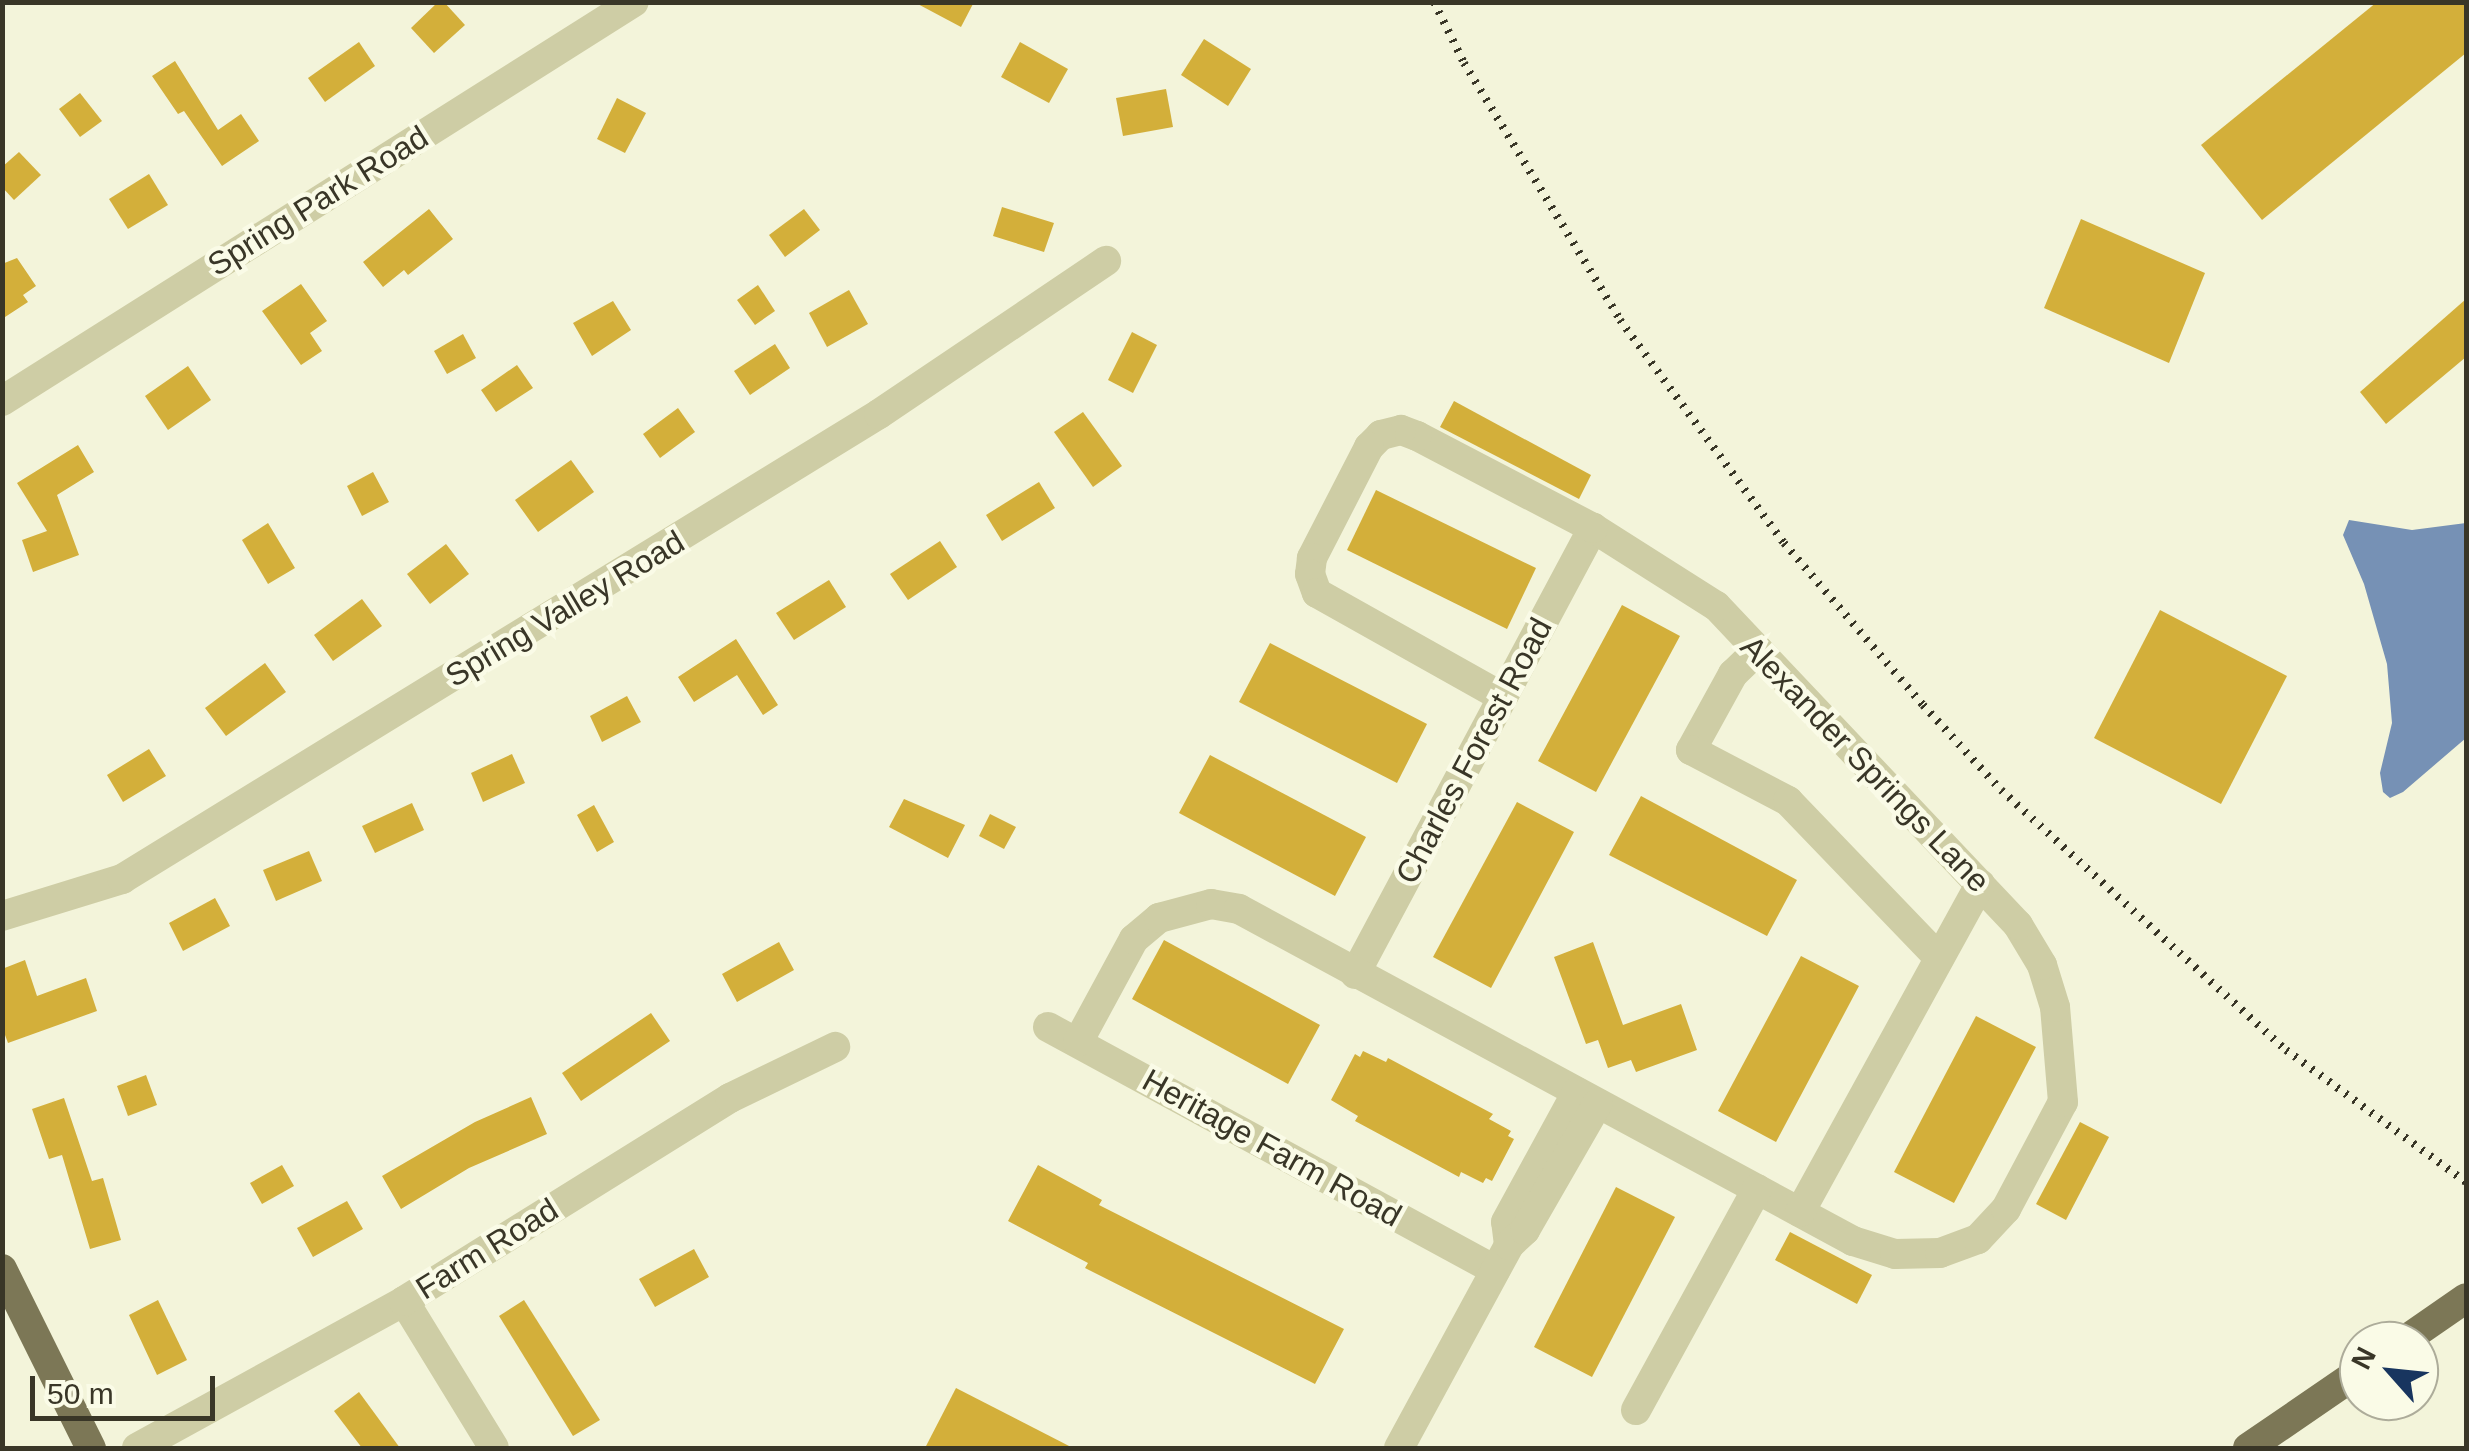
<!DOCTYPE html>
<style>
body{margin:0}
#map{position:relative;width:2469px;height:1451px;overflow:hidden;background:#f3f4da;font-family:Arial,sans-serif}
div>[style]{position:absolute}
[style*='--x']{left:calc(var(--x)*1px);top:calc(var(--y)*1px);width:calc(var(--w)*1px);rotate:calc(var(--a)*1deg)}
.water>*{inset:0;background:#7691b5}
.building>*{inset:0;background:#d3af3a}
.minor>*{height:30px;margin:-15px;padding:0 15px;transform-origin:15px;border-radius:15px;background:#cecda5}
.major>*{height:30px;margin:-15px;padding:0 15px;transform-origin:15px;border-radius:15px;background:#7c7756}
.rail>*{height:8px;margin-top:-4px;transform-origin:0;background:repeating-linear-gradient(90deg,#393627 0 2.5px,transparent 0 10.5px)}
span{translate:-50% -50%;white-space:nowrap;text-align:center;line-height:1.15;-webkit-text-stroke:9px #fafbe7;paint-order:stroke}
.street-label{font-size:32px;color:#393627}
.frame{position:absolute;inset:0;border:5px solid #393627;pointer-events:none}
.north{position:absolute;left:2339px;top:1321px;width:100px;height:100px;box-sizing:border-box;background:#fafbe7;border:2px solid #adac9a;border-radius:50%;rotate:297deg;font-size:28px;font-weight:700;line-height:40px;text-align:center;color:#393627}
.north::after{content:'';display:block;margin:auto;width:35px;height:45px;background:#18355f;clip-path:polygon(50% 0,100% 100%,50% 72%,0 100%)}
.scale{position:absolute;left:30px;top:1376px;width:185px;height:45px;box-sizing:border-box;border:5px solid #393627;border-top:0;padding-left:12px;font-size:30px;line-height:35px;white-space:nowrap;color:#393627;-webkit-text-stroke:8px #fafbe7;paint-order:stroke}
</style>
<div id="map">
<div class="water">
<i style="clip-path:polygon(2349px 520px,2412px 530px,2466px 523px,2466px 738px,2403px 792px,2390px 798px,2383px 792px,2380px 773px,2392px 723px,2387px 664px,2364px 584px,2343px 535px)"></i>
</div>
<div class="building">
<i style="clip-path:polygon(438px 2px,444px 2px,465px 25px,434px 53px,411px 28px)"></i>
<i style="clip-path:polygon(914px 2px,974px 2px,961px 27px)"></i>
<i style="clip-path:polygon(2377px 2px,2466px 2px,2466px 53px,2262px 220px,2201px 145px)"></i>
<i style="clip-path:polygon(1204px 39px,1251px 69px,1228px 106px,1181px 75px)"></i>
<i style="clip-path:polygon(359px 42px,375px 66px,325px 102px,308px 78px)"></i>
<i style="clip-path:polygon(1020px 42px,1068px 69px,1049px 103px,1001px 77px)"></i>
<i style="clip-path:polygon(175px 61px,218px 130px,241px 114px,259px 141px,222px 166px,184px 111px,178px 114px,152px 76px)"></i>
<i style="clip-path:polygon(1166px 89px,1173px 127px,1123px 136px,1116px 98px)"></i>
<i style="clip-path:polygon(80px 93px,102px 121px,80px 137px,59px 109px)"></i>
<i style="clip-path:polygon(617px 98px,646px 113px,625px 153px,597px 139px)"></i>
<i style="clip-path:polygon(19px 152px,41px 175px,14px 200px,2px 187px,2px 167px)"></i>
<i style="clip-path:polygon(149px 174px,168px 205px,128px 229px,109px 199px)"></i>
<i style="clip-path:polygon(1002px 207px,1054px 223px,1044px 252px,993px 236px)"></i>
<i style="clip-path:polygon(429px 209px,453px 239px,408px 275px,404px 270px,383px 287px,363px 262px)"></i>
<i style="clip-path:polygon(804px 209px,820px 230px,785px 257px,769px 235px)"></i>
<i style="clip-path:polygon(2081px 219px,2205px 273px,2169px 363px,2044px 308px)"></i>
<i style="clip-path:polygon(17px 258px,36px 286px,23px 295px,28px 302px,2px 319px,2px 264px)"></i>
<i style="clip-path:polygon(301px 284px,327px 321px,310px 333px,322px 351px,301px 365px,262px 311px)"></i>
<i style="clip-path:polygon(758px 285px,775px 311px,755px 325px,737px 300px)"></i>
<i style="clip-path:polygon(849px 290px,868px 324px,827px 347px,809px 313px)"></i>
<i style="clip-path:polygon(2466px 299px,2466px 357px,2386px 424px,2360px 392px)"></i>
<i style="clip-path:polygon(613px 301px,631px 330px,592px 356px,573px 323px)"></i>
<i style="clip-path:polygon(1132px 332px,1157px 345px,1133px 393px,1108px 380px)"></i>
<i style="clip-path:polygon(463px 334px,476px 358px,447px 374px,434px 351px)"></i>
<i style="clip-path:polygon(775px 344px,790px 368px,750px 395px,734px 371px)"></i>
<i style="clip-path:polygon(517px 365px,533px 388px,496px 412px,481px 390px)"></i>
<i style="clip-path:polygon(188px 366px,211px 400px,168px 430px,145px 396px)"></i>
<i style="clip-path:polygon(1454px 401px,1591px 475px,1579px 499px,1440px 427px)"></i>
<i style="clip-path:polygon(678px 408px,695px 432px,660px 458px,643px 434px)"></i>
<i style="clip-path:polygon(1083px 412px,1122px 466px,1093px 487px,1054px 432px)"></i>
<i style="clip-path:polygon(78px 445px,94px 472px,57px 495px,79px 555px,33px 572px,22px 540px,47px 531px,17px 483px)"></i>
<i style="clip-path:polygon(571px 460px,594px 492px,538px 532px,515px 500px)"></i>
<i style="clip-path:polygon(373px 472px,389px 502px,362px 516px,347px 486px)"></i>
<i style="clip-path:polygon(1039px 482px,1055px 508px,1002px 541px,986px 515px)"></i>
<i style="clip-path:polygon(1376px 490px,1536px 568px,1507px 629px,1347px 550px)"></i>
<i style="clip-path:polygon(268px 523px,295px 568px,268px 584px,242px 540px)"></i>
<i style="clip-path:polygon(940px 541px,957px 567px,908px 600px,890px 574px)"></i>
<i style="clip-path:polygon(446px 544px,469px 574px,430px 604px,407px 574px)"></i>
<i style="clip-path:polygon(829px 580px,846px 607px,794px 640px,776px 613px)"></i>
<i style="clip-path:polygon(362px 599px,382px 626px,333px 661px,314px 635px)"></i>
<i style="clip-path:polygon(1622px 605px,1680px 636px,1596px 792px,1538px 761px)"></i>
<i style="clip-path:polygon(2160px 610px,2287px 676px,2221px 804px,2094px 738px)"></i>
<i style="clip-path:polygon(736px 639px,778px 705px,763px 715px,737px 675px,694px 702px,678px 677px)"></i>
<i style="clip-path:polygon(1270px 643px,1427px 724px,1397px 783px,1239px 702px)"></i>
<i style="clip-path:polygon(265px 663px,286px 692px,226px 736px,205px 708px)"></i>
<i style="clip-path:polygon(627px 696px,641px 722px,602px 742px,590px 716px)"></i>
<i style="clip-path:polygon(149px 749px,166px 776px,123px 802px,107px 775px)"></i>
<i style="clip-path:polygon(512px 754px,525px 783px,483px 802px,471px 773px)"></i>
<i style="clip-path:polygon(1210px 755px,1366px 837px,1335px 896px,1179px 813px)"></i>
<i style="clip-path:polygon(1641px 796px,1797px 880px,1767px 936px,1609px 855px)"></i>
<i style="clip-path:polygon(904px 799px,965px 825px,948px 858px,889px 827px)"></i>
<i style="clip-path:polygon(1517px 802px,1574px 832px,1491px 988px,1433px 957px)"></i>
<i style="clip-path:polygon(412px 803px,424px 830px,375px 853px,362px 826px)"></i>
<i style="clip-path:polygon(594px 805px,614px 842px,597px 852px,577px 815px)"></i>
<i style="clip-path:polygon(990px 814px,1016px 827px,1004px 849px,979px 836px)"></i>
<i style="clip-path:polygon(309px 851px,322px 881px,276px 901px,263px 870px)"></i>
<i style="clip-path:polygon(215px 898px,230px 926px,183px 951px,169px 923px)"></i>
<i style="clip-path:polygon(1164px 940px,1320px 1025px,1288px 1084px,1132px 999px)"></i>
<i style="clip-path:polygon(779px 942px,794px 970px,737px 1002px,722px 974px)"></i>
<i style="clip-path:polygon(1593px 942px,1623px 1025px,1681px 1004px,1697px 1050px,1636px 1072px,1631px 1060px,1608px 1068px,1598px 1040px,1586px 1044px,1554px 957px)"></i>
<i style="clip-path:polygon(1801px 956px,1859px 986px,1776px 1142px,1718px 1111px)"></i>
<i style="clip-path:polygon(25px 960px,37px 996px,86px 978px,97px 1011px,8px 1043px,2px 1027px,2px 969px)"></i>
<i style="clip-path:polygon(651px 1013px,670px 1041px,581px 1101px,562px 1073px)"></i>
<i style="clip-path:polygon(1976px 1016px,2036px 1047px,1954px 1203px,1894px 1172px)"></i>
<i style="clip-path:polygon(1363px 1051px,1386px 1062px,1388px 1058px,1493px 1114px,1489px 1119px,1511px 1131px,1508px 1136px,1514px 1139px,1492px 1181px,1486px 1178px,1483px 1183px,1461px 1172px,1459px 1177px,1355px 1121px,1358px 1116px,1331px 1100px,1355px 1054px,1360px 1057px)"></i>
<i style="clip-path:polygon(146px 1075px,157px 1105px,128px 1116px,117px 1086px)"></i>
<i style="clip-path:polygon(531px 1097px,547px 1134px,469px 1168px,401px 1209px,382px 1176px,475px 1122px)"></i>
<i style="clip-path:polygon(64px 1098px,92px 1181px,103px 1178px,121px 1240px,90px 1249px,62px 1155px,49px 1159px,32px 1109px)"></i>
<i style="clip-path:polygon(2080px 1122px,2109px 1137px,2066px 1220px,2036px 1204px)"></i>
<i style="clip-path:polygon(282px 1165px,294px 1186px,262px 1204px,250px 1183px)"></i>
<i style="clip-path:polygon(1038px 1165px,1102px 1200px,1099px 1205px,1344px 1329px,1315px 1384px,1085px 1268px,1088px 1263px,1008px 1221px)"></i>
<i style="clip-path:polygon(1616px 1187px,1675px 1217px,1592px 1377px,1534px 1347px)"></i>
<i style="clip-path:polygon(347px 1201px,363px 1229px,313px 1257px,297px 1228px)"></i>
<i style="clip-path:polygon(1790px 1232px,1872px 1275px,1857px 1304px,1775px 1260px)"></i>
<i style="clip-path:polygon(694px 1249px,709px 1277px,655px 1307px,639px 1279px)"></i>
<i style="clip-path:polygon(158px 1300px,187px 1360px,157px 1375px,129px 1315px)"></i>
<i style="clip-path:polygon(524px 1300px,600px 1420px,573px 1436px,499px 1316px)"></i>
<i style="clip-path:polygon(956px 1388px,1073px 1448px,925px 1448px)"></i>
<i style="clip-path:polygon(359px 1392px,400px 1448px,362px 1448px,334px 1411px)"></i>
</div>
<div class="minor">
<i style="--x:2;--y:401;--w:747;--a:-32.27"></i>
<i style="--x:1758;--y:650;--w:35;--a:136"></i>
<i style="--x:1733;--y:674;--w:87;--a:118.9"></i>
<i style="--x:1691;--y:750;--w:110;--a:27.7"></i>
<i style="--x:1788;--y:801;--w:218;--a:46.1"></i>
<i style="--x:2;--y:916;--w:126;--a:-17.1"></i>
<i style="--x:122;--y:879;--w:888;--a:-31.56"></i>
<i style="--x:879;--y:414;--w:274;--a:-34"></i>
<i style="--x:1355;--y:974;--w:506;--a:-61.91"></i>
<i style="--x:1048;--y:1027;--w:509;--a:28.53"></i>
<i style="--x:1078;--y:1042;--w:117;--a:-61.5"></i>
<i style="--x:1134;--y:939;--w:33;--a:-40"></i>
<i style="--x:1159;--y:918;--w:54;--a:-15.1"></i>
<i style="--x:1211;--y:904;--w:28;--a:10"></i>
<i style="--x:1239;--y:909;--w:698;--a:28.4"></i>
<i style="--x:1853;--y:1241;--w:44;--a:17.2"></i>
<i style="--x:1895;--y:1254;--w:45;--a:-1.3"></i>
<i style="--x:1940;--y:1253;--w:40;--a:-20.2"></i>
<i style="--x:1978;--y:1239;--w:41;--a:-47"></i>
<i style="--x:2006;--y:1209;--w:121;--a:-62"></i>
<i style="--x:2063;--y:1102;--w:95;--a:-94.8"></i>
<i style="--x:2055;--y:1007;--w:44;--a:-107.2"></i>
<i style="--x:2042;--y:965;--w:47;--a:-121"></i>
<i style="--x:2018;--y:925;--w:439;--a:-133.4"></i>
<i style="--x:1716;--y:606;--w:146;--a:-147.6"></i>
<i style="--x:1593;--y:528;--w:199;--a:-152.4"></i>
<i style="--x:1417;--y:436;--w:17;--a:-159"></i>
<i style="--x:1401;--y:430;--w:21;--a:166"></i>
<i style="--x:1381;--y:435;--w:17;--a:135"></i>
<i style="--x:1369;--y:447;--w:125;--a:117.2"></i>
<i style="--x:1312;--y:558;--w:16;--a:97"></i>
<i style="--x:1310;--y:574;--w:20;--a:70"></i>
<i style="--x:1317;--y:593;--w:212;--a:29.3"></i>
<i style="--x:1800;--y:1212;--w:374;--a:-61.2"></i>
<i style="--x:1509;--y:1245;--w:23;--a:-97"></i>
<i style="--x:1506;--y:1222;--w:148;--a:-61.4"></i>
<i style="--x:404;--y:1301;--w:172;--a:58.5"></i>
<i style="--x:1636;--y:1410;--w:252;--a:-61.3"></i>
<i style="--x:137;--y:1448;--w:305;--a:-28.8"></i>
<i style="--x:404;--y:1301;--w:384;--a:-31.9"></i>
<i style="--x:730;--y:1098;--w:117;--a:-25.9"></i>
<i style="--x:1399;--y:1448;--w:231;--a:-61.5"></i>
<i style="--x:1509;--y:1245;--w:22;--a:-43"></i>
<i style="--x:1525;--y:1230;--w:146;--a:-60.1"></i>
</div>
<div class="major">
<i style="--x:2;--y:1269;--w:200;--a:63.6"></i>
<i style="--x:2404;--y:1341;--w:75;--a:-34.7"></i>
<i style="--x:2248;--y:1448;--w:135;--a:-34.4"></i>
</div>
<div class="rail">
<i style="--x:1434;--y:2;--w:68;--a:63.8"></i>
<i style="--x:1464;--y:63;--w:301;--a:58.7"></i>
<i style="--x:1620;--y:320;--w:277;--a:53.7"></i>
<i style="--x:1784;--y:543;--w:213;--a:49.4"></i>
<i style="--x:1923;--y:705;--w:115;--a:47.5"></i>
<i style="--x:2001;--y:790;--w:386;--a:42.4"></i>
<i style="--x:2286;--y:1050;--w:223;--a:36.3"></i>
</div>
<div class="street-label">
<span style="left:318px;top:201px;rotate:-32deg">Spring Park Road</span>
<span style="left:565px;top:609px;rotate:-31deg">Spring Valley Road</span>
<span style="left:1474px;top:751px;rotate:-62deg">Charles Forest Road</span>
<span style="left:1865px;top:764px;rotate:46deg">Alexander Springs Lane</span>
<span style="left:1272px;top:1148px;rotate:29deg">Heritage Farm Road</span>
<span style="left:487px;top:1249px;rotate:-32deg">Farm Road</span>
</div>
<div class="frame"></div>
<div class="north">N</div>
<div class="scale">50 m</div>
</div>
